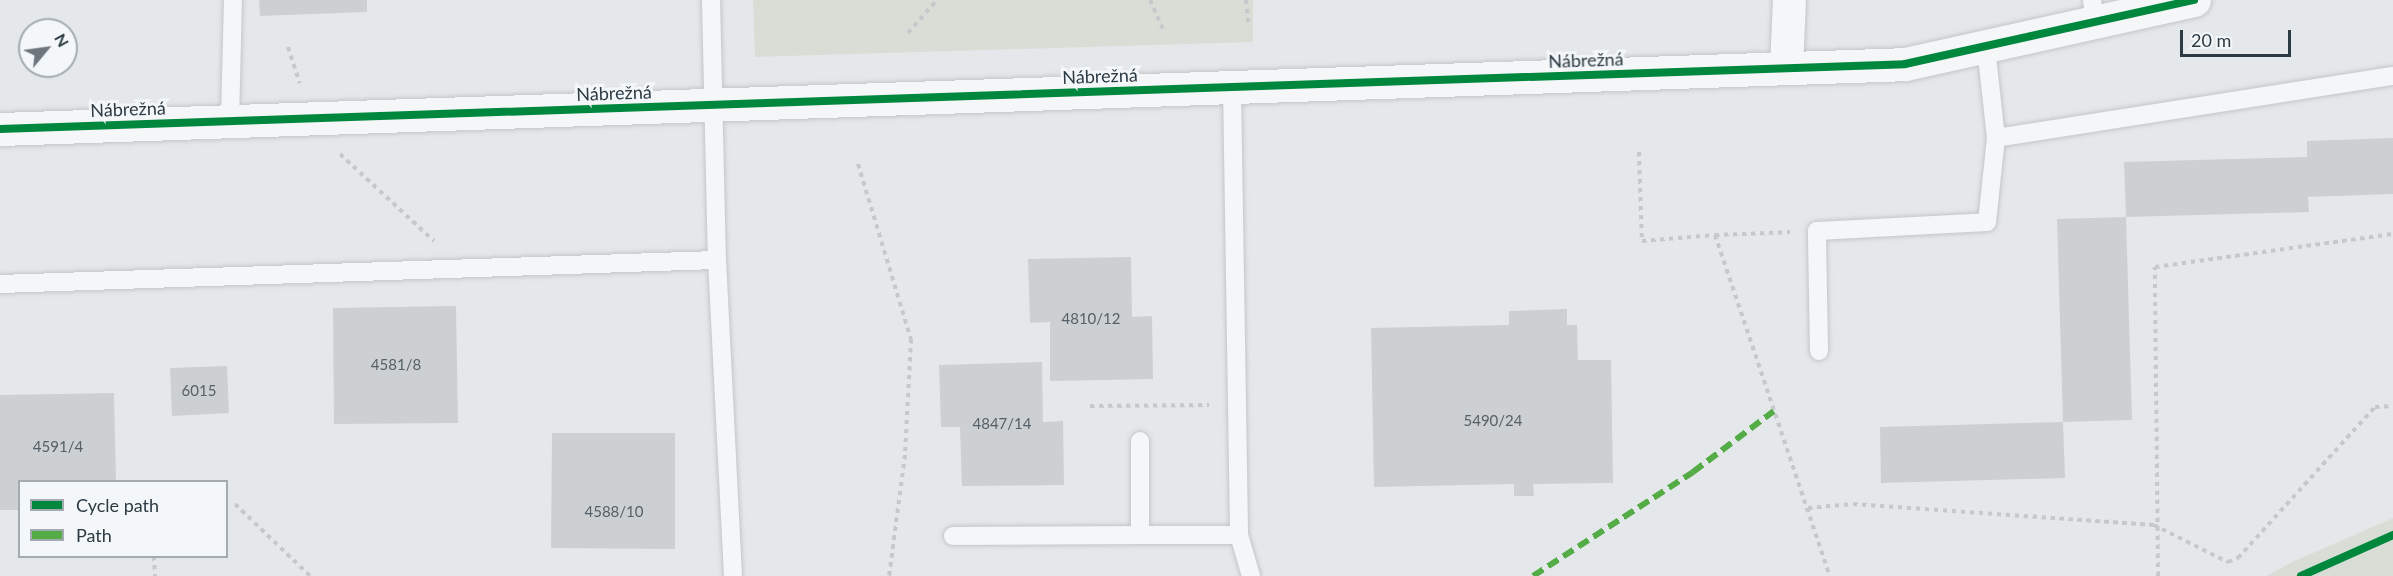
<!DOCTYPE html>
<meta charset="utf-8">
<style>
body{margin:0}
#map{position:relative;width:2393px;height:576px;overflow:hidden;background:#e5e8ea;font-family:Lato,sans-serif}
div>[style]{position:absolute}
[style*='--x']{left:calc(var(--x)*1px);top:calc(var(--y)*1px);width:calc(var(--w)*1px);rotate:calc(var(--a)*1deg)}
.green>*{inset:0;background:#d8ded6}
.building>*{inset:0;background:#cdd0d2}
.path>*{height:4px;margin-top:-2px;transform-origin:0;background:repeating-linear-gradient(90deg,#c6c8ca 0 4.5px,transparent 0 9px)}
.roads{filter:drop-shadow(0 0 2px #c3c6c8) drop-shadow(0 0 2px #c3c6c8)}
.lane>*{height:18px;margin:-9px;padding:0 9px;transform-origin:9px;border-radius:9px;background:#f5f6f7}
.street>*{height:33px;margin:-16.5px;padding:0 16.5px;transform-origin:16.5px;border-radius:16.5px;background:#f5f6f7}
.quiet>*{height:6px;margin-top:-3px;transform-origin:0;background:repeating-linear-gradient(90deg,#54ac47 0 12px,transparent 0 18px)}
.cycleway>*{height:8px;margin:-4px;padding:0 4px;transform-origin:4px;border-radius:4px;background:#00873e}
span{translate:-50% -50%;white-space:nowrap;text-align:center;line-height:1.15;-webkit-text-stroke:6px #f4f7f9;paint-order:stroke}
.number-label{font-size:15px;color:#556068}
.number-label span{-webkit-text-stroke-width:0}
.street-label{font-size:18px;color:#2c3a43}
.legend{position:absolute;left:18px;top:480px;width:210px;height:78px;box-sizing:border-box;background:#f4f7f9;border:2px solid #a4abb0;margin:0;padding:8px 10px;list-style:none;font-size:18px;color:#2c3a43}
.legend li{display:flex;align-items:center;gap:12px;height:30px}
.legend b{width:30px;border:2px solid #a4abb0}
.north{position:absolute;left:18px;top:18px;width:60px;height:60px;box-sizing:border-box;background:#f4f7f9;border:2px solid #a4abb0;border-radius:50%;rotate:61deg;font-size:16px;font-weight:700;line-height:24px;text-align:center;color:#2c3a43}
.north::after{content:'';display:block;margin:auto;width:21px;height:27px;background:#6d777d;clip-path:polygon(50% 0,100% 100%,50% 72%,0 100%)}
.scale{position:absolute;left:2180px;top:30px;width:111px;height:27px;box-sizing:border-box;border:3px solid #2c3a43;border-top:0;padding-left:8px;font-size:18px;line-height:21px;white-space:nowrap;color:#2c3a43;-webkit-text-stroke:4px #f4f7f9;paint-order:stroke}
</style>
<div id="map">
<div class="green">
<i style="clip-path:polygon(753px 0,1253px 0,1253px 42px,755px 57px)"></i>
<i style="clip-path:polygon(2393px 518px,2393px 576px,2267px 576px,2292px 562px)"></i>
</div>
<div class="building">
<i style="clip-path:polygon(259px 0,367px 0,367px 12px,260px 16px)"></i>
<i style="clip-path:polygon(2393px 138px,2393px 194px,2308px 197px,2309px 212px,2126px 217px,2124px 162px,2307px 157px,2307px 141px)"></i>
<i style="clip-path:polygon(2126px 217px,2132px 420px,2063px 422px,2057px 219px)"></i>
<i style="clip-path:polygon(1131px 257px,1132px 317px,1152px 316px,1153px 379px,1050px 381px,1050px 322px,1030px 323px,1028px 259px)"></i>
<i style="clip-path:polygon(456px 306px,458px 423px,334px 424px,333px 308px)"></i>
<i style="clip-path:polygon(1567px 309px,1567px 325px,1577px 325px,1578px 360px,1611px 360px,1613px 483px,1533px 484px,1534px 496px,1514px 496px,1514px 484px,1374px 487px,1371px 328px,1509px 325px,1509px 311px)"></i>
<i style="clip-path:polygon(1042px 362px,1043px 422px,1063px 421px,1064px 485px,962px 486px,960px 427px,941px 427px,939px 365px)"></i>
<i style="clip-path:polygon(227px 366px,229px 413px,172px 416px,170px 368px)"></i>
<i style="clip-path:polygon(114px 393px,116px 482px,20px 482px,20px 510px,0 510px,0 395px)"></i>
<i style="clip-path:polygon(2063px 422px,2065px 478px,1881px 483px,1880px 427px)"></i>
<i style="clip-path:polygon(552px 433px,675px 433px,675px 549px,551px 548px)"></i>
</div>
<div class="path">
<i style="--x:1150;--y:0;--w:32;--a:66"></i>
<i style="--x:1246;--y:0;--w:27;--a:84"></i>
<i style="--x:908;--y:33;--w:44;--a:-48.7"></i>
<i style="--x:288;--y:47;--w:38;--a:72"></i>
<i style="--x:1639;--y:152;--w:89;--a:88.1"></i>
<i style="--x:1642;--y:241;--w:73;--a:-4.7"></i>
<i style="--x:1715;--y:235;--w:360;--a:71.4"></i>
<i style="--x:340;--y:154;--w:128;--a:42.8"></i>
<i style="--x:858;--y:164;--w:183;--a:73.2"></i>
<i style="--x:911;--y:339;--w:116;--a:93"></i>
<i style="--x:905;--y:455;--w:122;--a:97.5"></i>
<i style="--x:1715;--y:235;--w:75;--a:-2.3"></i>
<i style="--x:1090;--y:406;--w:119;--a:-0.5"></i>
<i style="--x:235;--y:504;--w:104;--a:43.8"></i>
<i style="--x:1808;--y:508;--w:45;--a:-5.1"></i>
<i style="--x:1853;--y:504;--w:302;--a:4"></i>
<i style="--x:2154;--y:525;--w:83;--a:26.6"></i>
<i style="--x:2228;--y:562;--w:11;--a:-22"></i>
<i style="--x:2238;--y:558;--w:204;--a:-47.8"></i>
<i style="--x:2375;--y:407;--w:18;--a:-3"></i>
<i style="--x:154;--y:556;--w:20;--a:87"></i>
<i style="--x:2158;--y:576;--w:309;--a:-90.6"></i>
<i style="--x:2155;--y:267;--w:240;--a:-7.9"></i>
</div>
<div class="roads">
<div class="lane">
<i style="--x:711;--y:0;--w:260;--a:88.7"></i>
<i style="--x:2092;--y:0;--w:22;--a:82"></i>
<i style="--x:1232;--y:86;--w:449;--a:89.1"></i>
<i style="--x:1239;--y:535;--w:43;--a:73.7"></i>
<i style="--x:230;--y:121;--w:121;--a:-88.6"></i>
<i style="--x:1996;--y:138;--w:402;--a:-8.9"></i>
<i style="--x:0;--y:284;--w:717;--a:-1.92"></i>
<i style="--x:717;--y:260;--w:316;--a:87.1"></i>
<i style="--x:1819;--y:351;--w:120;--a:-91"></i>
<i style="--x:1817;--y:231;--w:170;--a:-3"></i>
<i style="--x:1987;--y:222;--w:84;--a:-83.9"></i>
<i style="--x:1996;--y:138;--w:92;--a:-96.3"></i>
<i style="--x:1140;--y:441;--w:94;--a:90"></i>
<i style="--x:1140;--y:535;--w:99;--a:0"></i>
<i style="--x:953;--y:536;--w:187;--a:-0.3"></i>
</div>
<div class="street">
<i style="--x:1786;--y:68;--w:68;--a:-87.5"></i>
<i style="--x:0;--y:129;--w:1906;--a:-1.95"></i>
<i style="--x:1905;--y:64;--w:296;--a:-12.5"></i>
</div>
</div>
<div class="quiet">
<i style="--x:1533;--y:576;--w:191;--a:-33"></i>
<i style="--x:1693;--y:472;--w:101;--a:-37"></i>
</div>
<div class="cycleway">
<i style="--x:0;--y:129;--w:1906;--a:-1.95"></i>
<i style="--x:1905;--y:64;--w:296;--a:-12.5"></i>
<i style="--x:2301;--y:576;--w:101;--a:-24"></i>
</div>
<div class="number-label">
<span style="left:1091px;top:319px">4810/12</span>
<span style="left:396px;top:365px">4581/8</span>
<span style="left:199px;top:391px">6015</span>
<span style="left:1493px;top:421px">5490/24</span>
<span style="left:1002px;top:424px">4847/14</span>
<span style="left:58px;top:447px">4591/4</span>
<span style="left:614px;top:512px">4588/10</span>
</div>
<div class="street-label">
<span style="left:1586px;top:60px;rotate:-2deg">Nábrežná</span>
<span style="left:1100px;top:76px;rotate:-2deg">Nábrežná</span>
<span style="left:614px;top:93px;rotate:-2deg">Nábrežná</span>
<span style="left:128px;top:109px;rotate:-2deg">Nábrežná</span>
</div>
<ul class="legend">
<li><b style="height:8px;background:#00873e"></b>Cycle path</li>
<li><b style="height:8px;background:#54ac47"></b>Path</li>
</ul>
<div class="north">N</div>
<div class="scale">20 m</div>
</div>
